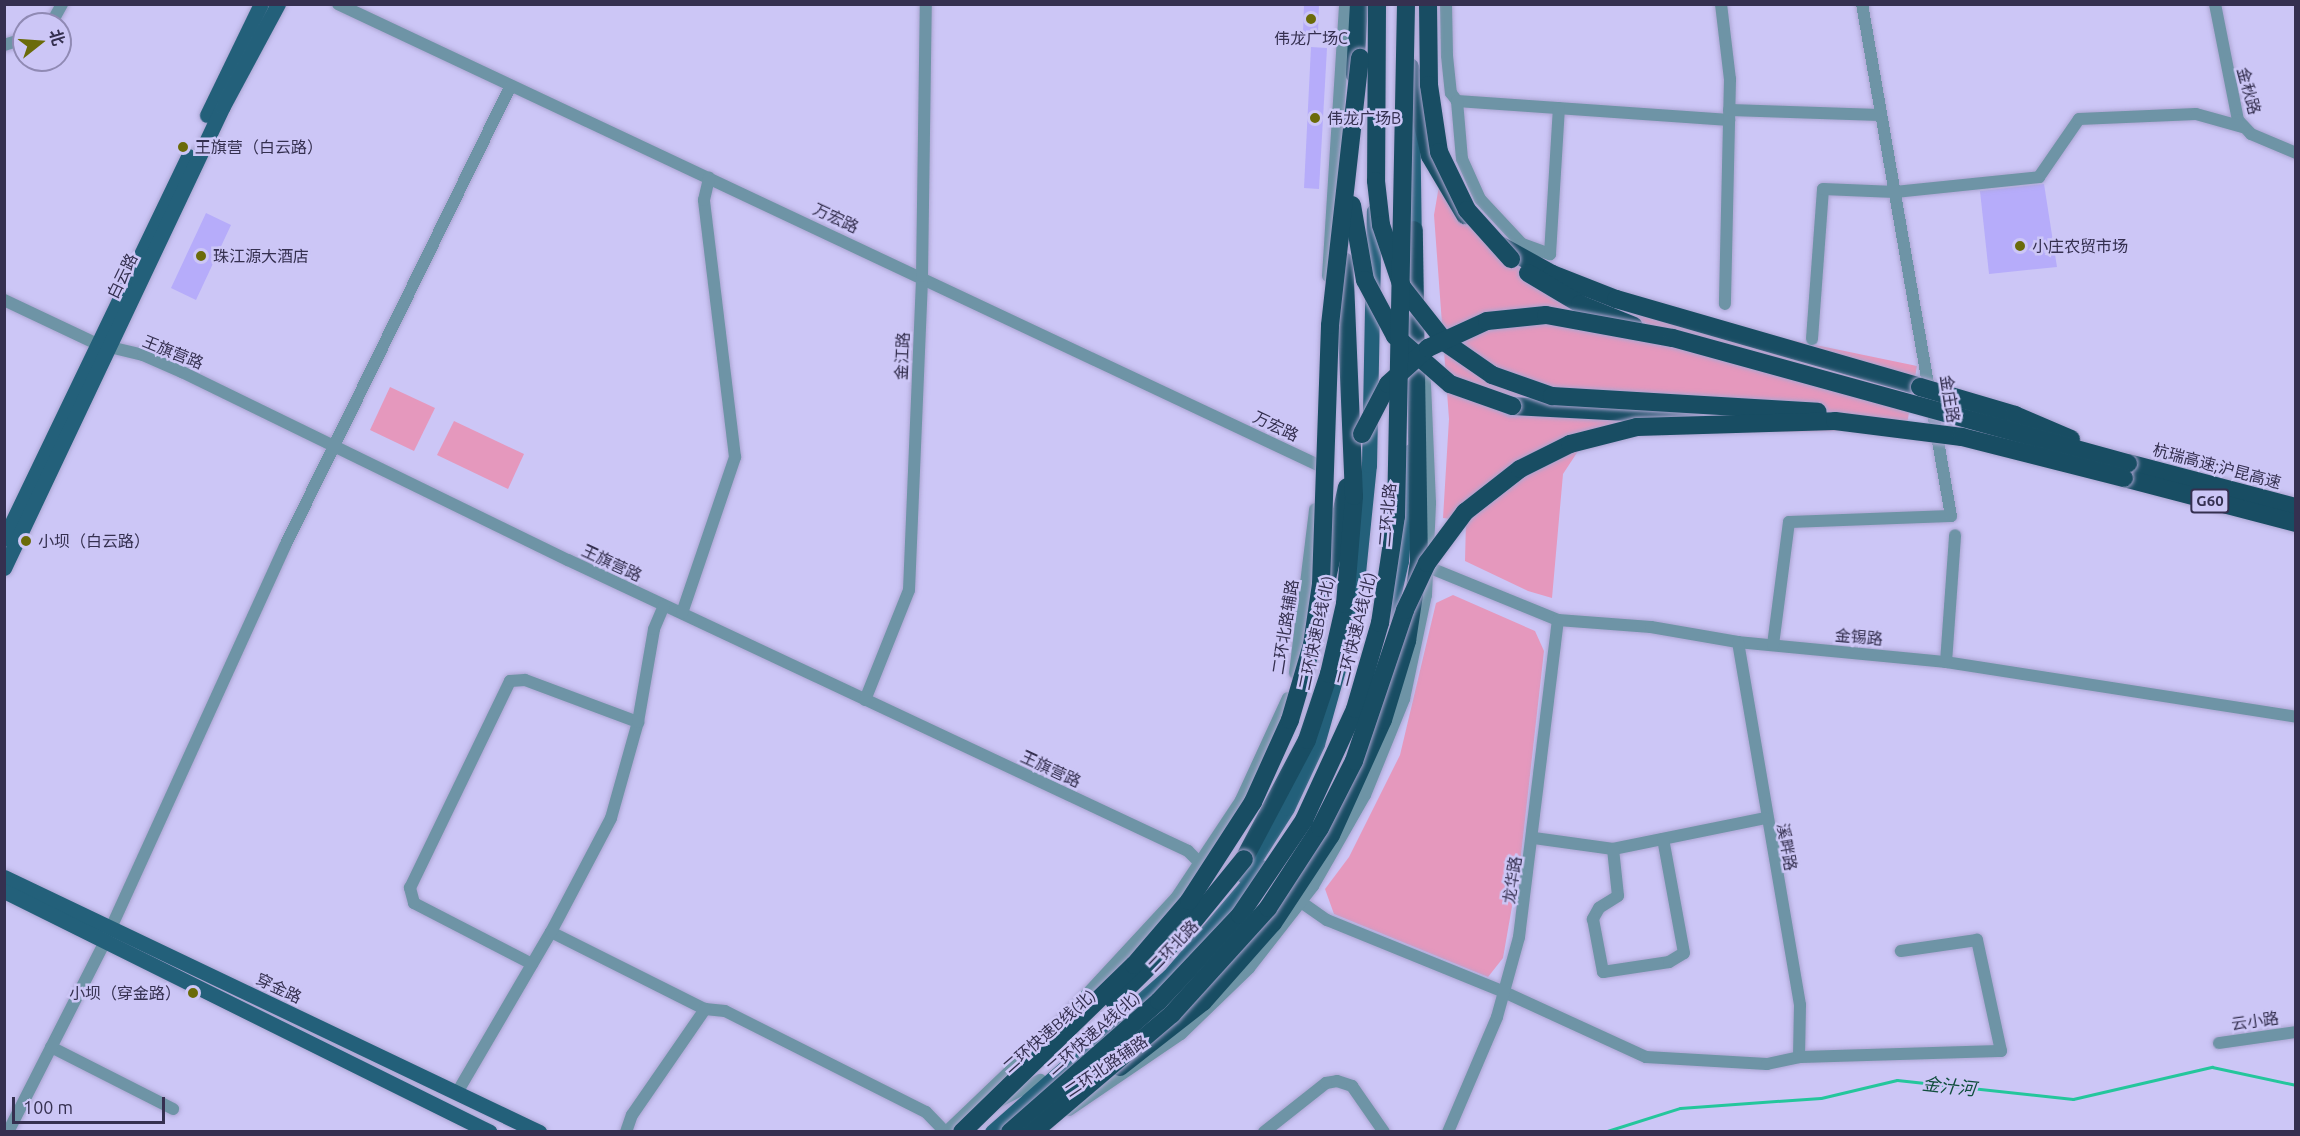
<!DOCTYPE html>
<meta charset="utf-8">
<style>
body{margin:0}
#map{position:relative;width:2300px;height:1136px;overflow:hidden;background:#ccc6f6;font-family:Ubuntu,"Noto Sans SC",sans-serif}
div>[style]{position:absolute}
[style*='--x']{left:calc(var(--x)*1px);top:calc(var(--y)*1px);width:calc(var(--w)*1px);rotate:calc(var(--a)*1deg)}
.green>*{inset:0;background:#e598bd}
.stream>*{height:3px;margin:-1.5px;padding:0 1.5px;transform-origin:1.5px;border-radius:1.5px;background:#24c69c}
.building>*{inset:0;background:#b6acfa}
.roads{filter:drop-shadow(0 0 2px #aba5d1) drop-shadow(0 0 2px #aba5d1)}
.minor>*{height:12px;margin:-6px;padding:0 6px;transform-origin:6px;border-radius:6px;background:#6e94a6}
.major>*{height:15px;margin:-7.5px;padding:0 7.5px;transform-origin:7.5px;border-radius:7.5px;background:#23607a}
.highway>*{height:18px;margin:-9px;padding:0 9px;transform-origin:9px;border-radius:9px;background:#184d63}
.bridges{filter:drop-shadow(0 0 2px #aba5d1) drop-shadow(0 0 2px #aba5d1)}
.highway-bridge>*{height:18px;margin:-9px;padding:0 9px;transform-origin:9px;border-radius:9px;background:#184d63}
.dots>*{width:16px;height:16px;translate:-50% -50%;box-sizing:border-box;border:3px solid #ccc6f6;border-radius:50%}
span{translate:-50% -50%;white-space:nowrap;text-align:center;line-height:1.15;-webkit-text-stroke:5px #ccc6f6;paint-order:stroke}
.shield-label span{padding:2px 4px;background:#ccc6f6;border:2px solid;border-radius:4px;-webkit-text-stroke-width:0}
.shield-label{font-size:15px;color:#353050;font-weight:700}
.poi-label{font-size:16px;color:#353050}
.left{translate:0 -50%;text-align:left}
.right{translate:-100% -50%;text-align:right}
.street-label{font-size:16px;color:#353050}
.water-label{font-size:18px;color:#114e3d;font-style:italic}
.frame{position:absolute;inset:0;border:6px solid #353050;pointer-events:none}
.north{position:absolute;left:12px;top:12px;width:60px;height:60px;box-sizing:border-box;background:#ccc6f6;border:2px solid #908ab4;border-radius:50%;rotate:73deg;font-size:16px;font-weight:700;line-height:24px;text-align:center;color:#353050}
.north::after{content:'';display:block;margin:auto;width:21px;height:27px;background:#6b6b09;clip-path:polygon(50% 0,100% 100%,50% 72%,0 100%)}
.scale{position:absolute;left:12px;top:1097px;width:153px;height:27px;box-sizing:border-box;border:3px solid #353050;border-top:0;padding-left:8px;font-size:18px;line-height:21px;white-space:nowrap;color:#353050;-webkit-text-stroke:4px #ccc6f6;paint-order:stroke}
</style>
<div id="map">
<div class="green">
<i style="clip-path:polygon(1441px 174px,1488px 225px,1541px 268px,1623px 305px,1917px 366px,1906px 430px,1637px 434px,1580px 448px,1563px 474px,1552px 598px,1528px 591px,1465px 561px,1466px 521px,1443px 518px,1449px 419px,1434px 215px)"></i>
<i style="clip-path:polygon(390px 387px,435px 408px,414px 451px,370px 430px)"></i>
<i style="clip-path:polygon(454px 421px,524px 454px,508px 489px,437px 455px)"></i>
<i style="clip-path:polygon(1453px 595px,1535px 631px,1544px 651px,1521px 855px,1503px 958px,1488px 977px,1334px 914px,1325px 889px,1349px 857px,1400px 755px,1436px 603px)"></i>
</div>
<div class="stream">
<i style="--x:1604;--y:1132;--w:80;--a:-17.5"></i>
<i style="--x:1680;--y:1108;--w:141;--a:-4.1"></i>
<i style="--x:1821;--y:1098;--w:78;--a:-13.3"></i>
<i style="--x:1897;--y:1080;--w:177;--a:6.2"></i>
<i style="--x:2073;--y:1099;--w:143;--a:-13"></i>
<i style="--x:2212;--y:1067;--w:86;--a:12.1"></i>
</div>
<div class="building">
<i style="clip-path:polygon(1304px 4px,1319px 4px,1318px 33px,1303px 33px)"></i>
<i style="clip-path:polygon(1311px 47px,1327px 48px,1319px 189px,1304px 188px)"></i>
<i style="clip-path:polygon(2044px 184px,2057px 267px,1989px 274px,1980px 191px)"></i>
<i style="clip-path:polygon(206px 213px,231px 225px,196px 300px,171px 288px)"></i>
</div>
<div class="roads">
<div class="minor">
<i style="--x:338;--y:4;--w:1083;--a:25.19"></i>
<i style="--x:1446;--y:4;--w:52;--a:88.9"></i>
<i style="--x:1447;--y:56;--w:37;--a:84"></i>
<i style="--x:1451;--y:93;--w:10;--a:53"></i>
<i style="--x:1457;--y:101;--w:273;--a:4"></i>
<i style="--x:1721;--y:4;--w:76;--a:83.2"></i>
<i style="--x:1730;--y:79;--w:225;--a:91.3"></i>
<i style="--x:2215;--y:4;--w:118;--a:78.8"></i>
<i style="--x:2238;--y:120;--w:19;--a:47"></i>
<i style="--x:2251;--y:134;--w:49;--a:22.9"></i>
<i style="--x:51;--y:24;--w:23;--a:-61"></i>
<i style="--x:4;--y:45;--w:21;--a:-17"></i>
<i style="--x:1457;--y:101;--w:58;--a:85.1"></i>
<i style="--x:1462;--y:159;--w:44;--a:65.8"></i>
<i style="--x:1480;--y:199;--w:62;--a:47"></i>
<i style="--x:1522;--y:244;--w:30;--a:20"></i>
<i style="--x:1550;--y:254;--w:146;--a:-86.5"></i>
<i style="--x:1729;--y:110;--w:152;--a:1.9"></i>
<i style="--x:1328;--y:276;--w:273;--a:-86.4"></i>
<i style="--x:4;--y:300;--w:103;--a:25.3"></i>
<i style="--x:97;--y:344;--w:47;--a:13.4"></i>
<i style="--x:143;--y:355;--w:43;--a:23.6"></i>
<i style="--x:182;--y:372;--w:429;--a:26"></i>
<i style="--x:568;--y:560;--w:685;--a:25.14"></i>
<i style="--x:1188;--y:851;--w:18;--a:45"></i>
<i style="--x:1812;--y:339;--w:150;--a:-85.8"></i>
<i style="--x:1823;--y:189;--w:72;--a:2.4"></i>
<i style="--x:1895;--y:192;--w:145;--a:-5.9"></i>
<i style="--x:2039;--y:177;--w:70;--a:-55.4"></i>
<i style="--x:2079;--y:119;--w:117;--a:-2.4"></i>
<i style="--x:2196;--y:114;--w:49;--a:15.5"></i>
<i style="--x:1428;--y:567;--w:140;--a:22.2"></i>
<i style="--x:1558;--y:620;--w:93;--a:4.3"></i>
<i style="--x:1651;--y:627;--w:88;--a:9.8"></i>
<i style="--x:1738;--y:642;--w:209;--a:5.5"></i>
<i style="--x:1946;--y:662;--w:354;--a:8.9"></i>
<i style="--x:682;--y:613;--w:165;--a:-71.2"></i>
<i style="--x:735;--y:457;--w:259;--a:-96.9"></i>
<i style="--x:704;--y:200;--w:23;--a:-77"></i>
<i style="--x:1738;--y:642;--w:368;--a:80.3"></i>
<i style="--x:1800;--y:1005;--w:52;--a:91.1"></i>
<i style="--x:1773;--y:645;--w:124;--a:-82.6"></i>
<i style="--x:1789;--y:522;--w:162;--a:-2.1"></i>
<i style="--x:1951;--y:516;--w:520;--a:-99.86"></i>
<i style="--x:1946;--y:662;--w:127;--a:-85.9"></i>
<i style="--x:1295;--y:673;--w:165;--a:-83"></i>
<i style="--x:865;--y:700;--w:118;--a:-68.2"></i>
<i style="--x:909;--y:590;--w:314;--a:-87.6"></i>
<i style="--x:922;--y:276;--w:272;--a:-89.2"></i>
<i style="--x:1534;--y:838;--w:80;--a:7.9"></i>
<i style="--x:1613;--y:849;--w:155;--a:-11.5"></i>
<i style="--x:1613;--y:849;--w:47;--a:83.9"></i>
<i style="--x:1618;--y:896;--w:22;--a:148"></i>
<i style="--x:1599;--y:908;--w:13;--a:119"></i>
<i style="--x:1593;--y:919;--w:54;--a:79.3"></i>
<i style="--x:1603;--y:972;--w:67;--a:-8.6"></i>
<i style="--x:1669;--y:962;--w:17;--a:-31"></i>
<i style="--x:1684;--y:953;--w:116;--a:-100.4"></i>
<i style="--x:1301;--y:902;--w:32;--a:35"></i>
<i style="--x:1327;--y:920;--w:191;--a:22.1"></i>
<i style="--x:1504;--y:992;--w:156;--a:24.6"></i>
<i style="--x:1646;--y:1057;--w:121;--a:3.3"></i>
<i style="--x:1767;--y:1064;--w:33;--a:-12"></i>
<i style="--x:1799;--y:1057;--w:202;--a:-1.7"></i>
<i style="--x:2001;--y:1051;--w:114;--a:-102.2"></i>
<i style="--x:1977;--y:940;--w:77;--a:171.8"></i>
<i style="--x:110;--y:930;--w:422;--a:-65.5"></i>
<i style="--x:285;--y:546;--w:513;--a:-63.88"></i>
<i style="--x:551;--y:932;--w:172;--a:26.6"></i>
<i style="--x:705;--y:1009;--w:20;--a:6"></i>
<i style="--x:725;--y:1011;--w:225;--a:26.7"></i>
<i style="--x:926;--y:1112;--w:28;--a:46"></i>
<i style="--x:532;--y:964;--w:133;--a:-152.7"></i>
<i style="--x:414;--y:903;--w:16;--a:-105"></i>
<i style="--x:410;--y:888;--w:230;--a:-64.2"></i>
<i style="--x:510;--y:681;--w:15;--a:-4"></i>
<i style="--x:525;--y:680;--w:121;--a:20.4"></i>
<i style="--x:2219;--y:1043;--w:78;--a:-8.1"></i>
<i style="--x:51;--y:1047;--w:137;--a:26.9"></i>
<i style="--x:458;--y:1091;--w:184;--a:-59.7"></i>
<i style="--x:551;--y:932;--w:129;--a:-62.2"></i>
<i style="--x:611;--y:818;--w:100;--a:-74.3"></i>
<i style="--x:638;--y:722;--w:94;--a:-80.2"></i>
<i style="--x:654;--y:629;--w:25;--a:-67"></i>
<i style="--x:996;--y:1103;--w:50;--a:-27.6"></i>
<i style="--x:1069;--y:1110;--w:135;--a:-34.2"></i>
<i style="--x:1181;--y:1034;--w:95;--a:-44.1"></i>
<i style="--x:1249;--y:968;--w:104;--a:-52"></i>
<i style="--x:1313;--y:886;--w:105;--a:-60.3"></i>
<i style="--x:1365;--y:795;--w:104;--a:-67.9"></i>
<i style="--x:1404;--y:699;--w:106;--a:-78.1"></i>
<i style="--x:1426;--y:595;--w:92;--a:-87.5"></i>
<i style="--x:1430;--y:503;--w:144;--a:-92.4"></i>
<i style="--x:8;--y:1132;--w:216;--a:-63"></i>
<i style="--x:626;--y:1132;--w:18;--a:-71"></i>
<i style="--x:632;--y:1115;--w:129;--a:-55.4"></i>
<i style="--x:946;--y:1132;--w:159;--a:-43.7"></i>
<i style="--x:1061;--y:1022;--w:169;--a:-47.2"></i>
<i style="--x:1176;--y:898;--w:118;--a:-56.4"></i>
<i style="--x:1241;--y:800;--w:112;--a:-65.3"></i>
<i style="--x:1264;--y:1132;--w:79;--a:-38.3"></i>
<i style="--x:1326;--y:1083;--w:11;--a:-10"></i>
<i style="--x:1337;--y:1081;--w:16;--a:18"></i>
<i style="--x:1352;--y:1086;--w:56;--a:55.2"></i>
<i style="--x:1448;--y:1132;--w:125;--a:-66.9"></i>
<i style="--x:1497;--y:1017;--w:83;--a:-74.6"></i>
<i style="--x:1519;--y:937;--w:319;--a:-83"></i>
</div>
<div class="major">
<i style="--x:1412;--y:106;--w:135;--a:89.2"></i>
<i style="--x:207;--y:115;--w:123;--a:-64.1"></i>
<i style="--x:4;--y:539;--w:425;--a:-64.3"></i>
<i style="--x:4;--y:568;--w:511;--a:-64.64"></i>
<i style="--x:223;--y:106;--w:116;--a:-61.7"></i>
<i style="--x:1384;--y:638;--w:79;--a:-77.6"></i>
<i style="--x:1401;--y:561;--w:110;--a:-85.3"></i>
<i style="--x:1244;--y:876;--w:80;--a:-57.7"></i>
<i style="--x:1287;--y:808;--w:71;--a:-64.9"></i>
<i style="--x:1317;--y:744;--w:137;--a:-74.3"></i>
<i style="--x:1354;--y:612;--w:148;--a:-84.2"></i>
<i style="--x:1369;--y:465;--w:254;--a:-88.9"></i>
<i style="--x:4;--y:877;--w:593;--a:25.48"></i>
<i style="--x:4;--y:891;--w:542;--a:26.38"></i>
<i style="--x:992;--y:1132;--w:236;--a:-41.4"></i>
<i style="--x:1169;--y:976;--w:143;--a:-49.5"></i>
</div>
<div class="highway">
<i style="--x:1410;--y:67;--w:91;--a:77.3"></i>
<i style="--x:1430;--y:156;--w:69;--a:59.3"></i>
<i style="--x:1355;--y:75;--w:71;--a:-86.8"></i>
<i style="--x:1500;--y:245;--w:60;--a:29.1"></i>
<i style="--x:1552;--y:274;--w:69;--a:21.3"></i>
<i style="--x:1616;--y:299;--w:316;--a:16.1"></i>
<i style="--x:1528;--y:273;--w:61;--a:30.8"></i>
<i style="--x:1580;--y:304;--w:58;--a:22.2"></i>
<i style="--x:1512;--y:406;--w:211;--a:3"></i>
<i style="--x:2128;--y:463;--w:174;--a:14.7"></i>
<i style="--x:2124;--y:478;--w:178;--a:14.7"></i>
<i style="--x:1326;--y:583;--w:98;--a:-77.7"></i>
<i style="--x:1244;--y:859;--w:135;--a:-62.1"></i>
<i style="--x:1307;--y:740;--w:70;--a:-71.6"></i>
<i style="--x:1329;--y:674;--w:72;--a:-77.1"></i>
<i style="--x:1345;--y:604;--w:108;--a:-85.2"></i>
<i style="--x:1354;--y:496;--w:235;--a:-92.4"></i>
<i style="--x:1120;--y:1067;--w:105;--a:-38.1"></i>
<i style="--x:1203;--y:1002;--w:106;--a:-48.5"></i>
<i style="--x:1273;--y:923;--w:105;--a:-56.6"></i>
<i style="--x:1331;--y:835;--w:126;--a:-65.7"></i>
<i style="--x:1383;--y:720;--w:83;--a:-73.1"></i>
<i style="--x:1407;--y:641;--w:80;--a:-81.4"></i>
<i style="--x:1419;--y:562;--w:332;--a:-90.9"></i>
</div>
</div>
<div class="bridges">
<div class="highway-bridge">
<i style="--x:1377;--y:4;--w:177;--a:90.3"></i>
<i style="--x:1376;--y:181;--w:44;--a:83.5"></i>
<i style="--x:1381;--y:225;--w:65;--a:71.3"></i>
<i style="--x:1402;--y:287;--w:71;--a:51.8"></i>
<i style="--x:1446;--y:343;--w:56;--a:34.8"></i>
<i style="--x:1492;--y:375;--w:64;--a:19.3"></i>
<i style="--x:1552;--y:396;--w:266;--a:3.4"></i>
<i style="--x:1428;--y:4;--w:81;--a:89.3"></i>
<i style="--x:1429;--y:85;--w:68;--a:81.5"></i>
<i style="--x:1439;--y:152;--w:64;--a:64.2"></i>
<i style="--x:1467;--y:210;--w:66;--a:48.1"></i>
<i style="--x:1352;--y:205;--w:76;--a:80.2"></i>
<i style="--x:1365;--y:280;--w:64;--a:61.8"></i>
<i style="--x:1395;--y:336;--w:73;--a:41.1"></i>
<i style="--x:1450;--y:384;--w:66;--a:19.5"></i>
<i style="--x:1920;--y:387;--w:99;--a:16.4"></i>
<i style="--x:2015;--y:415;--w:61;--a:23.2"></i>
<i style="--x:1362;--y:434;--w:56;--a:-62.5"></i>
<i style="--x:1388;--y:384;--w:54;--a:-42"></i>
<i style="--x:1428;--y:348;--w:65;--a:-24.6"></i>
<i style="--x:1487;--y:321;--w:59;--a:-5.8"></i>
<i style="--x:1546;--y:315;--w:129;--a:10.3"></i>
<i style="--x:1673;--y:338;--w:472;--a:15.4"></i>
<i style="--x:1114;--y:1001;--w:103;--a:-44.6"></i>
<i style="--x:1187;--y:929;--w:90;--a:-50.8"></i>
<i style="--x:962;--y:1132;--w:240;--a:-44.2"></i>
<i style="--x:1134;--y:965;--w:84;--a:-49.3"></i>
<i style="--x:1189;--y:901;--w:118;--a:-57.1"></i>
<i style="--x:1253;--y:802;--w:90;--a:-65.7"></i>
<i style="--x:1290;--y:720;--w:78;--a:-73.7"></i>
<i style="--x:1312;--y:645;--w:62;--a:-81.6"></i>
<i style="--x:1321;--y:584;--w:259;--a:-88"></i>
<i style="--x:1330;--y:325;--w:269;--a:-83.6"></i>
<i style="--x:1010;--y:1132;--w:198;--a:-41.3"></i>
<i style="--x:1159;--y:1001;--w:118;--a:-46.7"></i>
<i style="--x:1240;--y:915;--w:115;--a:-56"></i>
<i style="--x:1304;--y:820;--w:122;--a:-65.3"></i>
<i style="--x:1355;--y:709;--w:90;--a:-73.8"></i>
<i style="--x:1380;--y:623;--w:108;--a:-81.5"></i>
<i style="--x:1396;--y:516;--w:512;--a:-88.88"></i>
<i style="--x:1033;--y:1132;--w:182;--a:-40.3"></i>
<i style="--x:1172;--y:1014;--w:143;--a:-47.8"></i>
<i style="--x:1268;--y:908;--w:95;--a:-57"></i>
<i style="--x:1320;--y:828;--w:75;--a:-63.1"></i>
<i style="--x:1354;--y:761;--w:159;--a:-71.3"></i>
<i style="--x:1405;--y:610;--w:52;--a:-64.9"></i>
<i style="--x:1427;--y:563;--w:64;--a:-53.3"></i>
<i style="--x:1465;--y:512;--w:70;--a:-38"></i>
<i style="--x:1520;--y:469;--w:56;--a:-26.6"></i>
<i style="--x:1570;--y:444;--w:69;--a:-14.2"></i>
<i style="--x:1637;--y:427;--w:198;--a:-1.7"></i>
<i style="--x:1835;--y:421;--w:128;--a:7.2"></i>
<i style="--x:1962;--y:437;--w:167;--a:14.2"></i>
</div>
</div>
<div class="dots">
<i style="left:1311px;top:19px;background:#6b6b09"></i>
<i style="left:1315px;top:118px;background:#6b6b09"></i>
<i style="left:183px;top:147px;background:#6b6b09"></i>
<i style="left:2020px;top:246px;background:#6b6b09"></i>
<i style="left:201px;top:256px;background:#6b6b09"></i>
<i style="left:26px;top:541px;background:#6b6b09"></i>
<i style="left:193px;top:993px;background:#6b6b09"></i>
</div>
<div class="shield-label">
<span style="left:2210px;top:501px">G60</span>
</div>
<div class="poi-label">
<span style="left:1311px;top:38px">伟龙广场C</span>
<span class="left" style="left:1327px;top:118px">伟龙广场B</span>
<span class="left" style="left:195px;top:147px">王旗营（白云路）</span>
<span class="left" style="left:2032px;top:246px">小庄农贸市场</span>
<span class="left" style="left:213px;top:256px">珠江源大酒店</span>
<span class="left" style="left:38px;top:541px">小坝（白云路）</span>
<span class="right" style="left:181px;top:993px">小坝（穿金路）</span>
</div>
<div class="street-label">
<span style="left:2249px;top:91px;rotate:75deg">金秋路</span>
<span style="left:836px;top:218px;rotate:25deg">万宏路</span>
<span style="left:122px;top:276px;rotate:-64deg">白云路</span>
<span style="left:173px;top:352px;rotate:22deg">王旗营路</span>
<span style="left:902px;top:356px;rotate:-87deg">金江路</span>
<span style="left:1950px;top:399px;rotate:81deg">金庄路</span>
<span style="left:1276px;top:426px;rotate:25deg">万宏路</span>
<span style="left:2217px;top:466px;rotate:15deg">杭瑞高速;沪昆高速</span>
<span style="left:1387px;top:515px;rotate:-85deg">二环北路</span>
<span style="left:612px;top:563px;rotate:25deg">王旗营路</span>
<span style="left:1285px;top:627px;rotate:-81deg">二环北路辅路</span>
<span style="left:1356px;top:629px;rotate:-76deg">二环快速A线(北)</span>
<span style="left:1316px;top:633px;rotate:-78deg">二环快速B线(北)</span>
<span style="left:1859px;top:637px;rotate:5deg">金锡路</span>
<span style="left:1051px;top:769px;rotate:25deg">王旗营路</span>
<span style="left:1787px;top:847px;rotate:80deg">溪畔路</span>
<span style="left:1512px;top:880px;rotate:-81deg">龙华路</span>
<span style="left:1173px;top:946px;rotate:-46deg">二环北路</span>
<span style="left:279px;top:988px;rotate:25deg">穿金路</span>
<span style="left:2255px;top:1021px;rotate:-8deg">云小路</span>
<span style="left:1049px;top:1031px;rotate:-41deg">二环快速B线(北)</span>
<span style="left:1093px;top:1033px;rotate:-41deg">二环快速A线(北)</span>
<span style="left:1106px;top:1066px;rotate:-34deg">二环北路辅路</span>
</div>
<div class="water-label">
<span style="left:1949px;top:1086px;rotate:6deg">金汁河</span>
</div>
<div class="frame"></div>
<div class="north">北</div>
<div class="scale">100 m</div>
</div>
